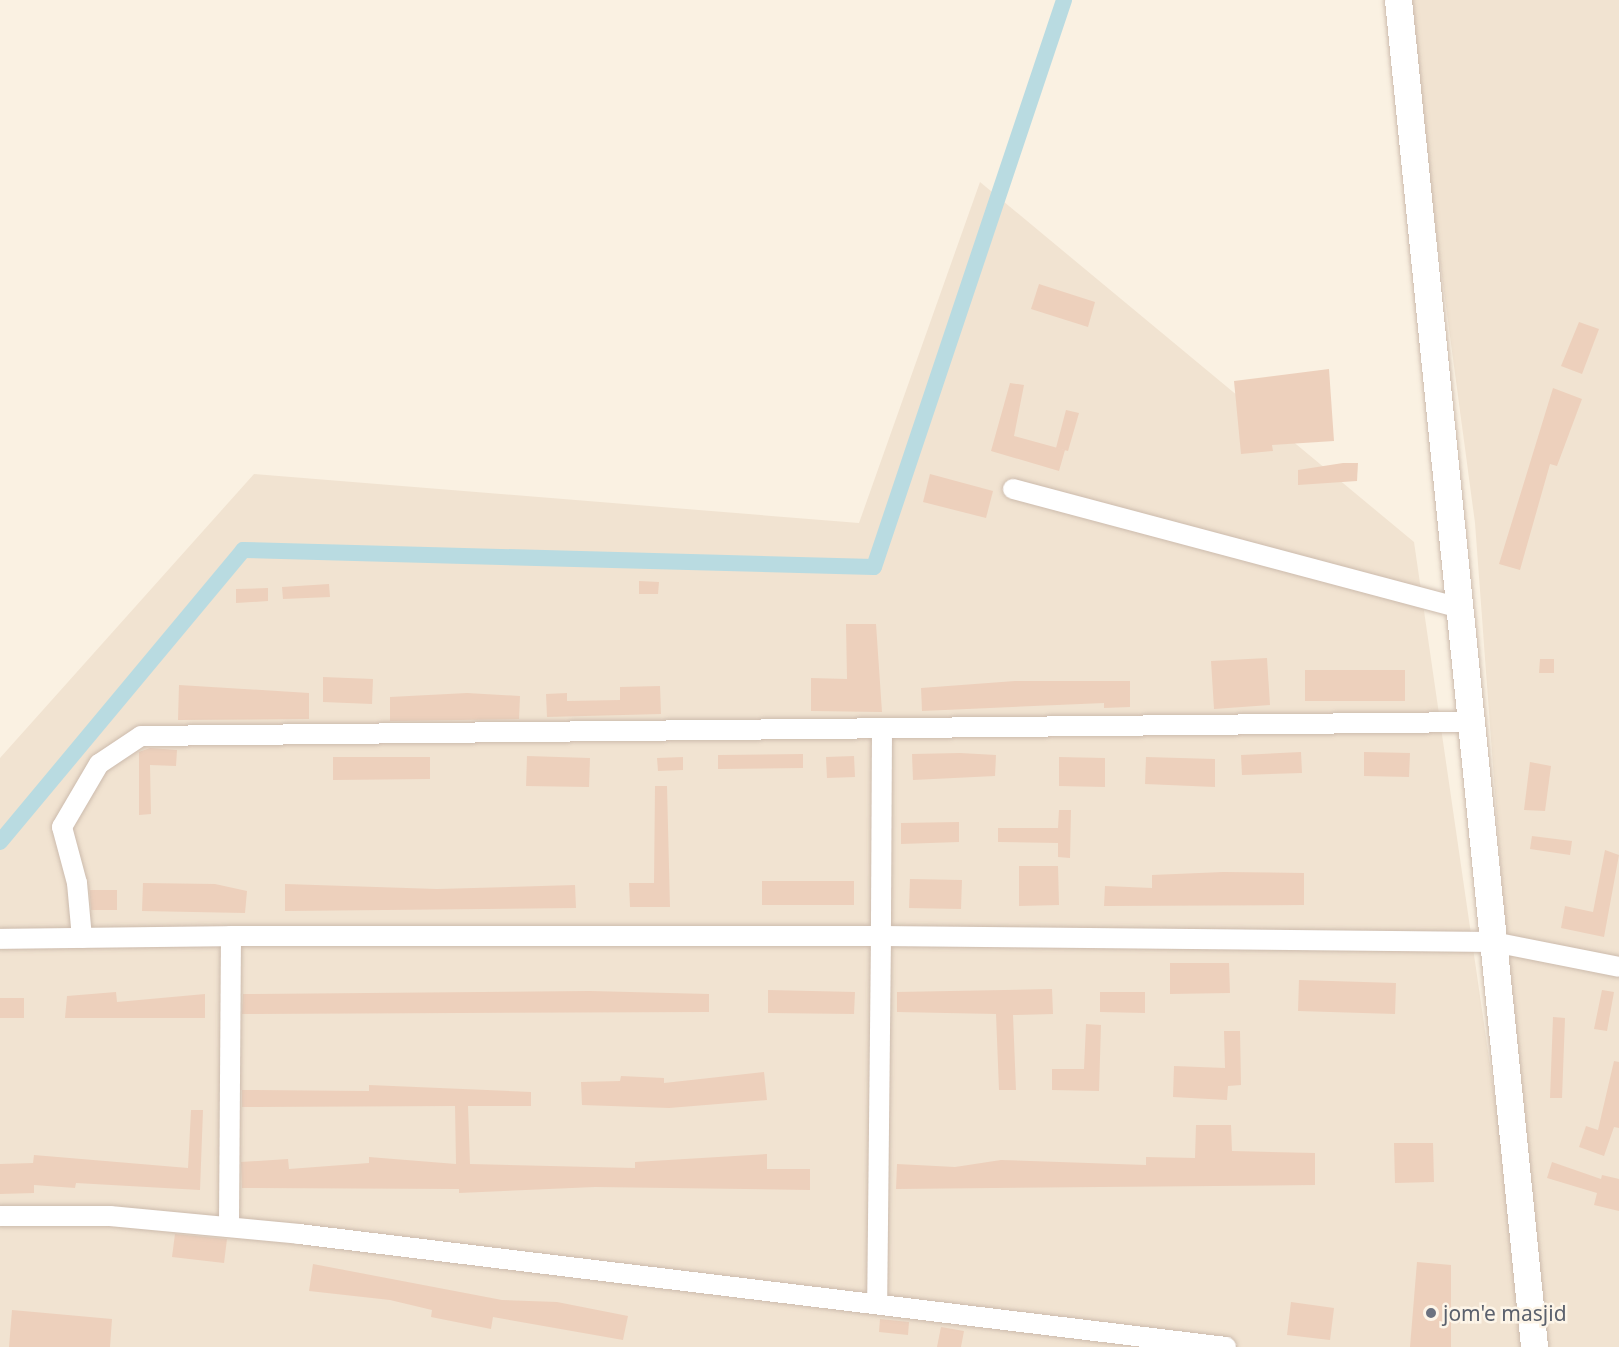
<!DOCTYPE html>
<style>
body{margin:0}
#map{position:relative;width:1619px;height:1347px;overflow:hidden;background:#faf1e2;font-family:"Noto Sans",sans-serif}
div>[style]{position:absolute}
[style*='--x']{left:calc(var(--x)*1px);top:calc(var(--y)*1px);width:calc(var(--w)*1px);rotate:calc(var(--a)*1deg)}
.residential>*{inset:0;background:#f1e3d1}
.canal>*{height:16px;margin:-8px;padding:0 8px;transform-origin:8px;border-radius:8px;background:#b9dbe1}
.building>*{inset:0;background:#edd0bc}
.roads{filter:drop-shadow(0 0 2px #ccbbad) drop-shadow(0 0 2px #ccbbad)}
.street>*{height:20px;margin:-10px;padding:0 10px;transform-origin:10px;border-radius:10px;background:#fff}
.secondary>*{height:27px;margin:-13.5px;padding:0 13.5px;transform-origin:13.5px;border-radius:13.5px;background:#fff}
.dots>*{width:16px;height:16px;translate:-50% -50%;box-sizing:border-box;border:3px solid #fdf5e8;border-radius:50%}
span{translate:-50% -50%;white-space:nowrap;text-align:center;line-height:1.15;-webkit-text-stroke:5px #fdf5e8;paint-order:stroke}
.worship-label{font-size:21px;color:#5b616d}
.left{translate:0 -50%;text-align:left}
</style>
<div id="map">
<div class="residential">
<i style="clip-path:polygon(1405px 0,1619px 0,1619px 1347px,1536px 1347px,1475px 523px)"></i>
<i style="clip-path:polygon(980px 182px,1414px 542px,1531px 1347px,0 1347px,0 758px,254px 474px,859px 523px)"></i>
</div>
<div class="canal">
<i style="--x:0;--y:842;--w:380;--a:-50.2"></i>
<i style="--x:243;--y:550;--w:631;--a:1.54"></i>
<i style="--x:874;--y:567;--w:598;--a:-71.47"></i>
</div>
<div class="building">
<i style="clip-path:polygon(1039px 284px,1095px 302px,1088px 327px,1031px 309px)"></i>
<i style="clip-path:polygon(1579px 322px,1599px 329px,1582px 374px,1561px 366px)"></i>
<i style="clip-path:polygon(1329px 369px,1334px 441px,1272px 445px,1273px 451px,1241px 454px,1234px 381px)"></i>
<i style="clip-path:polygon(1010px 383px,1024px 385px,1014px 436px,1065px 450px,1059px 471px,991px 451px)"></i>
<i style="clip-path:polygon(1553px 388px,1582px 399px,1557px 466px,1550px 464px,1520px 570px,1499px 564px)"></i>
<i style="clip-path:polygon(1066px 410px,1079px 413px,1068px 451px,1056px 448px)"></i>
<i style="clip-path:polygon(1343px 463px,1358px 463px,1357px 481px,1298px 485px,1298px 470px)"></i>
<i style="clip-path:polygon(930px 474px,993px 491px,986px 518px,923px 502px)"></i>
<i style="clip-path:polygon(639px 581px,659px 582px,658px 594px,639px 594px)"></i>
<i style="clip-path:polygon(329px 584px,330px 597px,283px 599px,282px 587px)"></i>
<i style="clip-path:polygon(268px 588px,268px 601px,236px 603px,236px 589px)"></i>
<i style="clip-path:polygon(846px 624px,876px 624px,882px 712px,811px 711px,811px 678px,847px 679px)"></i>
<i style="clip-path:polygon(1267px 658px,1270px 705px,1214px 709px,1211px 661px)"></i>
<i style="clip-path:polygon(1540px 659px,1554px 659px,1554px 673px,1539px 673px)"></i>
<i style="clip-path:polygon(1305px 670px,1405px 670px,1405px 701px,1305px 701px)"></i>
<i style="clip-path:polygon(323px 677px,373px 679px,372px 704px,323px 702px)"></i>
<i style="clip-path:polygon(1015px 681px,1130px 681px,1130px 707px,1104px 708px,1104px 703px,922px 711px,921px 688px)"></i>
<i style="clip-path:polygon(179px 685px,309px 693px,309px 719px,178px 720px)"></i>
<i style="clip-path:polygon(660px 686px,661px 714px,547px 717px,546px 694px,567px 693px,567px 701px,620px 700px,620px 687px)"></i>
<i style="clip-path:polygon(467px 693px,520px 696px,519px 719px,390px 721px,390px 697px)"></i>
<i style="clip-path:polygon(150px 748px,177px 750px,176px 766px,150px 765px,151px 814px,139px 815px,139px 752px)"></i>
<i style="clip-path:polygon(1301px 752px,1302px 773px,1242px 775px,1241px 755px)"></i>
<i style="clip-path:polygon(1364px 752px,1410px 753px,1409px 777px,1364px 776px)"></i>
<i style="clip-path:polygon(960px 753px,996px 755px,995px 776px,913px 780px,912px 754px)"></i>
<i style="clip-path:polygon(803px 754px,803px 768px,718px 769px,718px 755px)"></i>
<i style="clip-path:polygon(527px 756px,590px 758px,589px 787px,526px 786px)"></i>
<i style="clip-path:polygon(854px 756px,855px 777px,827px 778px,826px 757px)"></i>
<i style="clip-path:polygon(333px 757px,430px 757px,430px 779px,333px 780px)"></i>
<i style="clip-path:polygon(683px 757px,683px 770px,658px 771px,657px 758px)"></i>
<i style="clip-path:polygon(1059px 757px,1105px 758px,1105px 787px,1059px 786px)"></i>
<i style="clip-path:polygon(1146px 757px,1215px 759px,1215px 787px,1145px 784px)"></i>
<i style="clip-path:polygon(1530px 762px,1551px 766px,1545px 811px,1524px 810px)"></i>
<i style="clip-path:polygon(655px 786px,667px 786px,670px 907px,630px 907px,629px 883px,654px 883px)"></i>
<i style="clip-path:polygon(1059px 810px,1071px 810px,1070px 858px,1058px 857px,1058px 843px,998px 842px,998px 828px,1058px 828px)"></i>
<i style="clip-path:polygon(959px 822px,959px 842px,901px 844px,901px 823px)"></i>
<i style="clip-path:polygon(1532px 836px,1572px 841px,1570px 855px,1530px 849px)"></i>
<i style="clip-path:polygon(1605px 850px,1619px 855px,1604px 937px,1561px 928px,1565px 906px,1593px 912px)"></i>
<i style="clip-path:polygon(1019px 866px,1058px 866px,1059px 905px,1019px 906px)"></i>
<i style="clip-path:polygon(1223px 872px,1304px 873px,1304px 905px,1104px 906px,1105px 886px,1152px 888px,1152px 875px)"></i>
<i style="clip-path:polygon(910px 879px,962px 880px,961px 909px,909px 908px)"></i>
<i style="clip-path:polygon(762px 881px,854px 881px,854px 905px,762px 905px)"></i>
<i style="clip-path:polygon(89px 883px,90px 890px,117px 890px,117px 910px,91px 910px)"></i>
<i style="clip-path:polygon(143px 883px,215px 884px,247px 891px,245px 913px,142px 911px)"></i>
<i style="clip-path:polygon(285px 884px,437px 889px,575px 885px,576px 908px,285px 911px)"></i>
<i style="clip-path:polygon(1170px 963px,1229px 963px,1230px 993px,1170px 994px)"></i>
<i style="clip-path:polygon(1299px 980px,1396px 983px,1395px 1014px,1298px 1011px)"></i>
<i style="clip-path:polygon(1052px 989px,1053px 1014px,1013px 1015px,1016px 1090px,999px 1090px,996px 1014px,897px 1012px,897px 992px)"></i>
<i style="clip-path:polygon(768px 990px,855px 992px,854px 1014px,768px 1013px)"></i>
<i style="clip-path:polygon(1602px 990px,1614px 992px,1607px 1031px,1594px 1029px)"></i>
<i style="clip-path:polygon(590px 991px,709px 994px,709px 1012px,242px 1014px,243px 994px)"></i>
<i style="clip-path:polygon(116px 992px,117px 1002px,205px 994px,205px 1018px,65px 1018px,67px 996px)"></i>
<i style="clip-path:polygon(1100px 992px,1145px 992px,1145px 1013px,1100px 1012px)"></i>
<i style="clip-path:polygon(0 998px,24px 998px,24px 1018px,0 1018px)"></i>
<i style="clip-path:polygon(1553px 1017px,1565px 1018px,1562px 1098px,1550px 1098px)"></i>
<i style="clip-path:polygon(1086px 1024px,1101px 1025px,1099px 1091px,1052px 1090px,1052px 1069px,1084px 1069px)"></i>
<i style="clip-path:polygon(1224px 1031px,1240px 1031px,1241px 1085px,1228px 1086px,1227px 1100px,1173px 1097px,1174px 1066px,1225px 1068px)"></i>
<i style="clip-path:polygon(1614px 1061px,1619px 1062px,1619px 1128px,1614px 1127px,1604px 1156px,1579px 1147px,1586px 1126px,1598px 1130px)"></i>
<i style="clip-path:polygon(764px 1072px,767px 1100px,669px 1108px,582px 1105px,581px 1082px,620px 1081px,621px 1076px,664px 1078px,664px 1083px)"></i>
<i style="clip-path:polygon(369px 1085px,531px 1092px,531px 1106px,468px 1106px,470px 1164px,635px 1168px,635px 1162px,767px 1154px,767px 1169px,810px 1169px,810px 1190px,595px 1187px,459px 1193px,459px 1189px,242px 1188px,241px 1162px,288px 1159px,289px 1169px,369px 1163px,369px 1157px,456px 1164px,455px 1106px,242px 1107px,242px 1090px,369px 1091px)"></i>
<i style="clip-path:polygon(191px 1110px,203px 1110px,200px 1190px,76px 1183px,75px 1188px,34px 1185px,34px 1193px,0 1194px,0 1164px,33px 1163px,34px 1155px,188px 1168px)"></i>
<i style="clip-path:polygon(1196px 1125px,1231px 1125px,1232px 1151px,1315px 1153px,1315px 1185px,896px 1189px,897px 1164px,955px 1167px,1001px 1160px,1146px 1165px,1146px 1157px,1195px 1158px)"></i>
<i style="clip-path:polygon(1394px 1143px,1433px 1143px,1434px 1182px,1395px 1183px)"></i>
<i style="clip-path:polygon(1552px 1162px,1601px 1179px,1602px 1175px,1619px 1179px,1619px 1211px,1594px 1205px,1597px 1193px,1547px 1178px)"></i>
<i style="clip-path:polygon(175px 1234px,227px 1239px,224px 1263px,172px 1257px)"></i>
<i style="clip-path:polygon(1417px 1262px,1451px 1265px,1451px 1347px,1410px 1347px)"></i>
<i style="clip-path:polygon(313px 1264px,502px 1300px,557px 1302px,628px 1316px,623px 1340px,493px 1317px,491px 1329px,431px 1317px,432px 1310px,390px 1300px,309px 1291px)"></i>
<i style="clip-path:polygon(1291px 1302px,1334px 1308px,1330px 1340px,1287px 1335px)"></i>
<i style="clip-path:polygon(12px 1310px,112px 1319px,110px 1347px,9px 1347px)"></i>
<i style="clip-path:polygon(880px 1319px,909px 1322px,908px 1335px,879px 1332px)"></i>
<i style="clip-path:polygon(941px 1327px,964px 1331px,961px 1347px,937px 1347px)"></i>
</div>
<div class="roads">
<div class="street">
<i style="--x:1013;--y:489;--w:462;--a:14.9"></i>
<i style="--x:882;--y:728;--w:208;--a:90.3"></i>
<i style="--x:881;--y:936;--w:612;--a:0.56"></i>
<i style="--x:1493;--y:942;--w:128;--a:11.2"></i>
<i style="--x:231;--y:936;--w:650;--a:0"></i>
<i style="--x:881;--y:936;--w:368;--a:90.6"></i>
<i style="--x:82;--y:938;--w:55;--a:-95.2"></i>
<i style="--x:77;--y:883;--w:58;--a:-105"></i>
<i style="--x:62;--y:827;--w:73;--a:-59.6"></i>
<i style="--x:99;--y:764;--w:50;--a:-33.7"></i>
<i style="--x:141;--y:736;--w:1330;--a:-0.6"></i>
<i style="--x:0;--y:939;--w:231;--a:-0.7"></i>
<i style="--x:231;--y:936;--w:291;--a:90.4"></i>
<i style="--x:0;--y:1216;--w:110;--a:0"></i>
<i style="--x:110;--y:1216;--w:190;--a:5.4"></i>
<i style="--x:299;--y:1234;--w:934;--a:6.95"></i>
</div>
<div class="secondary">
<i style="--x:1398;--y:0;--w:1354;--a:84.23"></i>
</div>
</div>
<div class="dots">
<i style="left:1431px;top:1313px;background:#6b7280"></i>
</div>
<div class="worship-label">
<span class="left" style="left:1443px;top:1313px">jom'e masjid</span>
</div>
</div>
